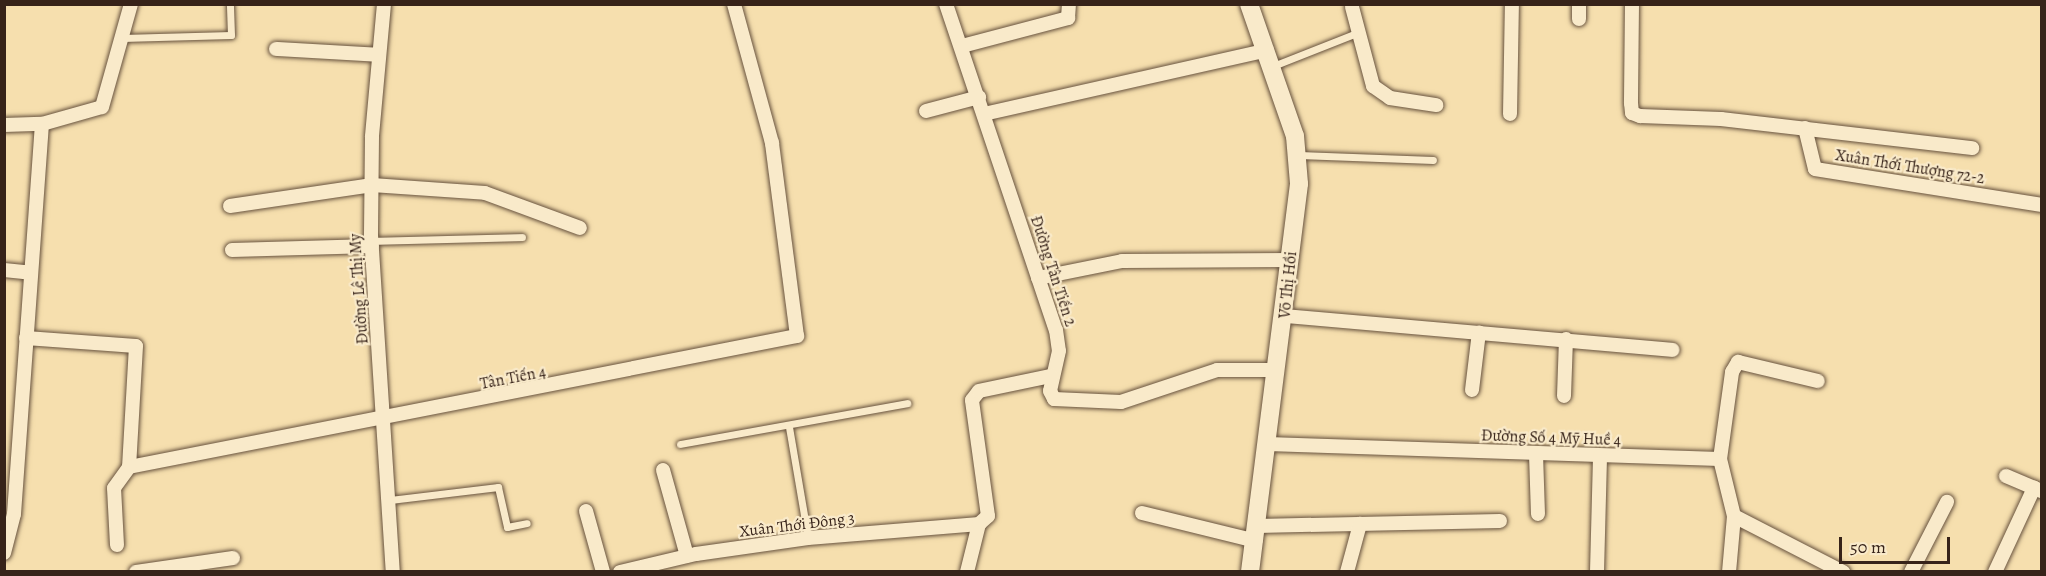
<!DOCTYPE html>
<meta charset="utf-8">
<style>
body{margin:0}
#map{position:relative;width:2046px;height:576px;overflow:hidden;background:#f6dfae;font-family:Alegreya,serif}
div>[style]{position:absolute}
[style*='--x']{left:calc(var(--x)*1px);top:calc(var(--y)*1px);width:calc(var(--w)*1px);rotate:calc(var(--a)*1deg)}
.roads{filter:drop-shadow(0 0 2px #67523e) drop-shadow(0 0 2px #67523e)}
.lane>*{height:7px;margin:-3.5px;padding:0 3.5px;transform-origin:3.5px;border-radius:3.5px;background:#f9eaca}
.street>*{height:14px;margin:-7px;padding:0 7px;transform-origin:7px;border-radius:7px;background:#f9eaca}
.secondary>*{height:18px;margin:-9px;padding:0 9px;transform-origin:9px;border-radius:9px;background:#f9eaca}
span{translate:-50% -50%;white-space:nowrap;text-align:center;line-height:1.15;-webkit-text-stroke:4.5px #f9eaca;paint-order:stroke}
.street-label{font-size:16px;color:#372319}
.frame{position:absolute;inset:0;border:6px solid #372319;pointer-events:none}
.scale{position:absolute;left:1839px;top:537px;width:111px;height:27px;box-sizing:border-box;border:3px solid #372319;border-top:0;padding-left:8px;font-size:18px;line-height:21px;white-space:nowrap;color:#372319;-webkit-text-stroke:4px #f9eaca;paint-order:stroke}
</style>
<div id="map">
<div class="roads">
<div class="lane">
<i style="--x:122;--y:38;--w:109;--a:-1.6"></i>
<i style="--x:231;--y:35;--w:31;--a:-92"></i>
<i style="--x:1273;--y:66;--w:92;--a:-21.6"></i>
<i style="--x:1299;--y:155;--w:134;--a:2.1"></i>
<i style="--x:372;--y:241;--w:150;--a:-1.5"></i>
<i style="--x:789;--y:427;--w:113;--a:80.3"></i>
<i style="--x:680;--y:444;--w:231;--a:-10.2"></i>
<i style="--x:390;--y:500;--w:109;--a:-6.9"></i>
<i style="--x:498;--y:487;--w:41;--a:77.3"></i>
<i style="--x:507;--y:527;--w:20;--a:-11"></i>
</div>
<div class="street">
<i style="--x:384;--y:4;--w:134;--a:95.2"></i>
<i style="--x:372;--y:137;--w:98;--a:90.6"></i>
<i style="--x:371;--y:235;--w:338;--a:86.3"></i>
<i style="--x:946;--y:4;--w:344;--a:71.4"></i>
<i style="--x:1056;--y:330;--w:21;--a:82"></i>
<i style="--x:1059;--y:351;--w:41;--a:102.7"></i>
<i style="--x:1050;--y:391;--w:9;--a:63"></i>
<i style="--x:1054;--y:399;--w:67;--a:2.6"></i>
<i style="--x:1121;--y:402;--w:101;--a:-18.4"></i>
<i style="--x:1217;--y:370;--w:60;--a:0"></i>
<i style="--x:1632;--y:4;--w:99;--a:90.6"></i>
<i style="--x:1631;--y:103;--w:10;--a:84"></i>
<i style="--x:1632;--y:113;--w:9;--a:21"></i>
<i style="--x:1640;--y:116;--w:81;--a:2.1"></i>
<i style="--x:1721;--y:119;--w:253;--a:6.6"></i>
<i style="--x:1352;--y:7;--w:82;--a:75.1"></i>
<i style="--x:1373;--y:86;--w:21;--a:35"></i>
<i style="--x:1390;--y:98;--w:47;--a:8.7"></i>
<i style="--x:1579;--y:19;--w:15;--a:-90"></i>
<i style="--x:962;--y:46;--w:110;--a:-14.8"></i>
<i style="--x:1068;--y:18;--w:14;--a:-86"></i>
<i style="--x:276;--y:49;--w:103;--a:3.3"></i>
<i style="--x:926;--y:111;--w:55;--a:-14.8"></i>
<i style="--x:984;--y:114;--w:290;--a:-12.7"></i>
<i style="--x:1510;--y:114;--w:110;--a:-89"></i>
<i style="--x:4;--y:125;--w:38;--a:-2"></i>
<i style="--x:42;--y:124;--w:62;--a:-15.8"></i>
<i style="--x:102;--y:107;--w:107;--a:-74.3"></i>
<i style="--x:1805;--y:128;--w:42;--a:76.3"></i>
<i style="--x:1815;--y:169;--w:230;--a:9"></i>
<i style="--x:230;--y:206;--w:144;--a:-8.4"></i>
<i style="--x:372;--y:185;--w:113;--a:4"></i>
<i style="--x:485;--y:193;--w:101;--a:20.2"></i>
<i style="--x:232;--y:250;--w:140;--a:-1.6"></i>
<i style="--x:4;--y:270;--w:27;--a:6"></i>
<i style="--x:1038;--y:278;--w:86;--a:-11.4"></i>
<i style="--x:1122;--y:261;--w:169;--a:-0.3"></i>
<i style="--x:1285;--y:316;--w:389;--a:5"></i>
<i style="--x:26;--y:338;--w:110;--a:4.2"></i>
<i style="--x:136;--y:346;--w:121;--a:93.3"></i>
<i style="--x:129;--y:467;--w:681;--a:-11.1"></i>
<i style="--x:797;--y:336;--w:195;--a:-97.4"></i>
<i style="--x:772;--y:143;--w:144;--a:-105.3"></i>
<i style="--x:1472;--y:390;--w:58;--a:-83.1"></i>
<i style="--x:1564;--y:396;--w:57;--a:-88"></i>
<i style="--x:1267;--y:444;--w:453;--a:1.9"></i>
<i style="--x:1720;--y:459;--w:59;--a:76.2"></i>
<i style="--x:1734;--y:516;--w:56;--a:95.1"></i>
<i style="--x:1536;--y:454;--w:60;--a:88.1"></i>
<i style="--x:1720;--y:459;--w:88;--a:-82.1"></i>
<i style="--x:1732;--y:372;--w:12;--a:-59"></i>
<i style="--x:1738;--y:362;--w:82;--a:13.4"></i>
<i style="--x:663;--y:470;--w:89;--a:74.4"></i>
<i style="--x:2006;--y:476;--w:39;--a:23"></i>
<i style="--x:586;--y:511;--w:63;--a:74.4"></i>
<i style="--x:1142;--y:513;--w:117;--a:13.8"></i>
<i style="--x:1734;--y:516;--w:123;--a:27.2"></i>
<i style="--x:1257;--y:526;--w:243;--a:-1.2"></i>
<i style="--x:117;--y:545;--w:57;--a:-93"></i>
<i style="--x:114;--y:488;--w:26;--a:-54"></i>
<i style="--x:4;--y:553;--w:40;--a:-75.6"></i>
<i style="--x:14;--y:514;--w:391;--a:-85.9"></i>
<i style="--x:136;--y:572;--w:98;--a:-8.2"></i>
<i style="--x:620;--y:572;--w:78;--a:-13.3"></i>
<i style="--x:696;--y:554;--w:113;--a:-8.1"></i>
<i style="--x:808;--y:538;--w:172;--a:-4.7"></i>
<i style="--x:967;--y:572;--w:49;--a:-76"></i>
<i style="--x:979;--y:524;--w:12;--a:-42"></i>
<i style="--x:988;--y:516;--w:117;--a:-97.9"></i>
<i style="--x:972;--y:400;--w:11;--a:-52"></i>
<i style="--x:979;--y:391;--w:74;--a:-11.8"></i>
<i style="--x:1347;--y:572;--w:50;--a:-74.8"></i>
<i style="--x:1597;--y:572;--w:116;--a:-88.5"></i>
<i style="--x:1911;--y:572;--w:79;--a:-62.8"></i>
<i style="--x:1995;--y:572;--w:93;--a:-65.1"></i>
</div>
<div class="secondary">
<i style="--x:1249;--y:4;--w:140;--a:70.8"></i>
<i style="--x:1295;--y:136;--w:48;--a:85.2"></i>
<i style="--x:1299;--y:184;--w:391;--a:97.2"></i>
</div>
</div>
<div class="street-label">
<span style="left:1910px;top:167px;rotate:9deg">Xuân Thới Thượng 72-2</span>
<span style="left:1053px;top:271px;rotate:72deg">Đường Tân Tiến 2</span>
<span style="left:1288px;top:285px;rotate:-84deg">Võ Thị Hồi</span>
<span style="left:359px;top:289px;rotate:-94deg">Đường Lê Thị My</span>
<span style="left:513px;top:378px;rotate:-11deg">Tân Tiến 4</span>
<span style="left:1551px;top:438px;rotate:2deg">Đường Số 4 Mỹ Huề 4</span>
<span style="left:797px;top:525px;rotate:-7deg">Xuân Thới Đông 3</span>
</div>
<div class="frame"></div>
<div class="scale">50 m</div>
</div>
